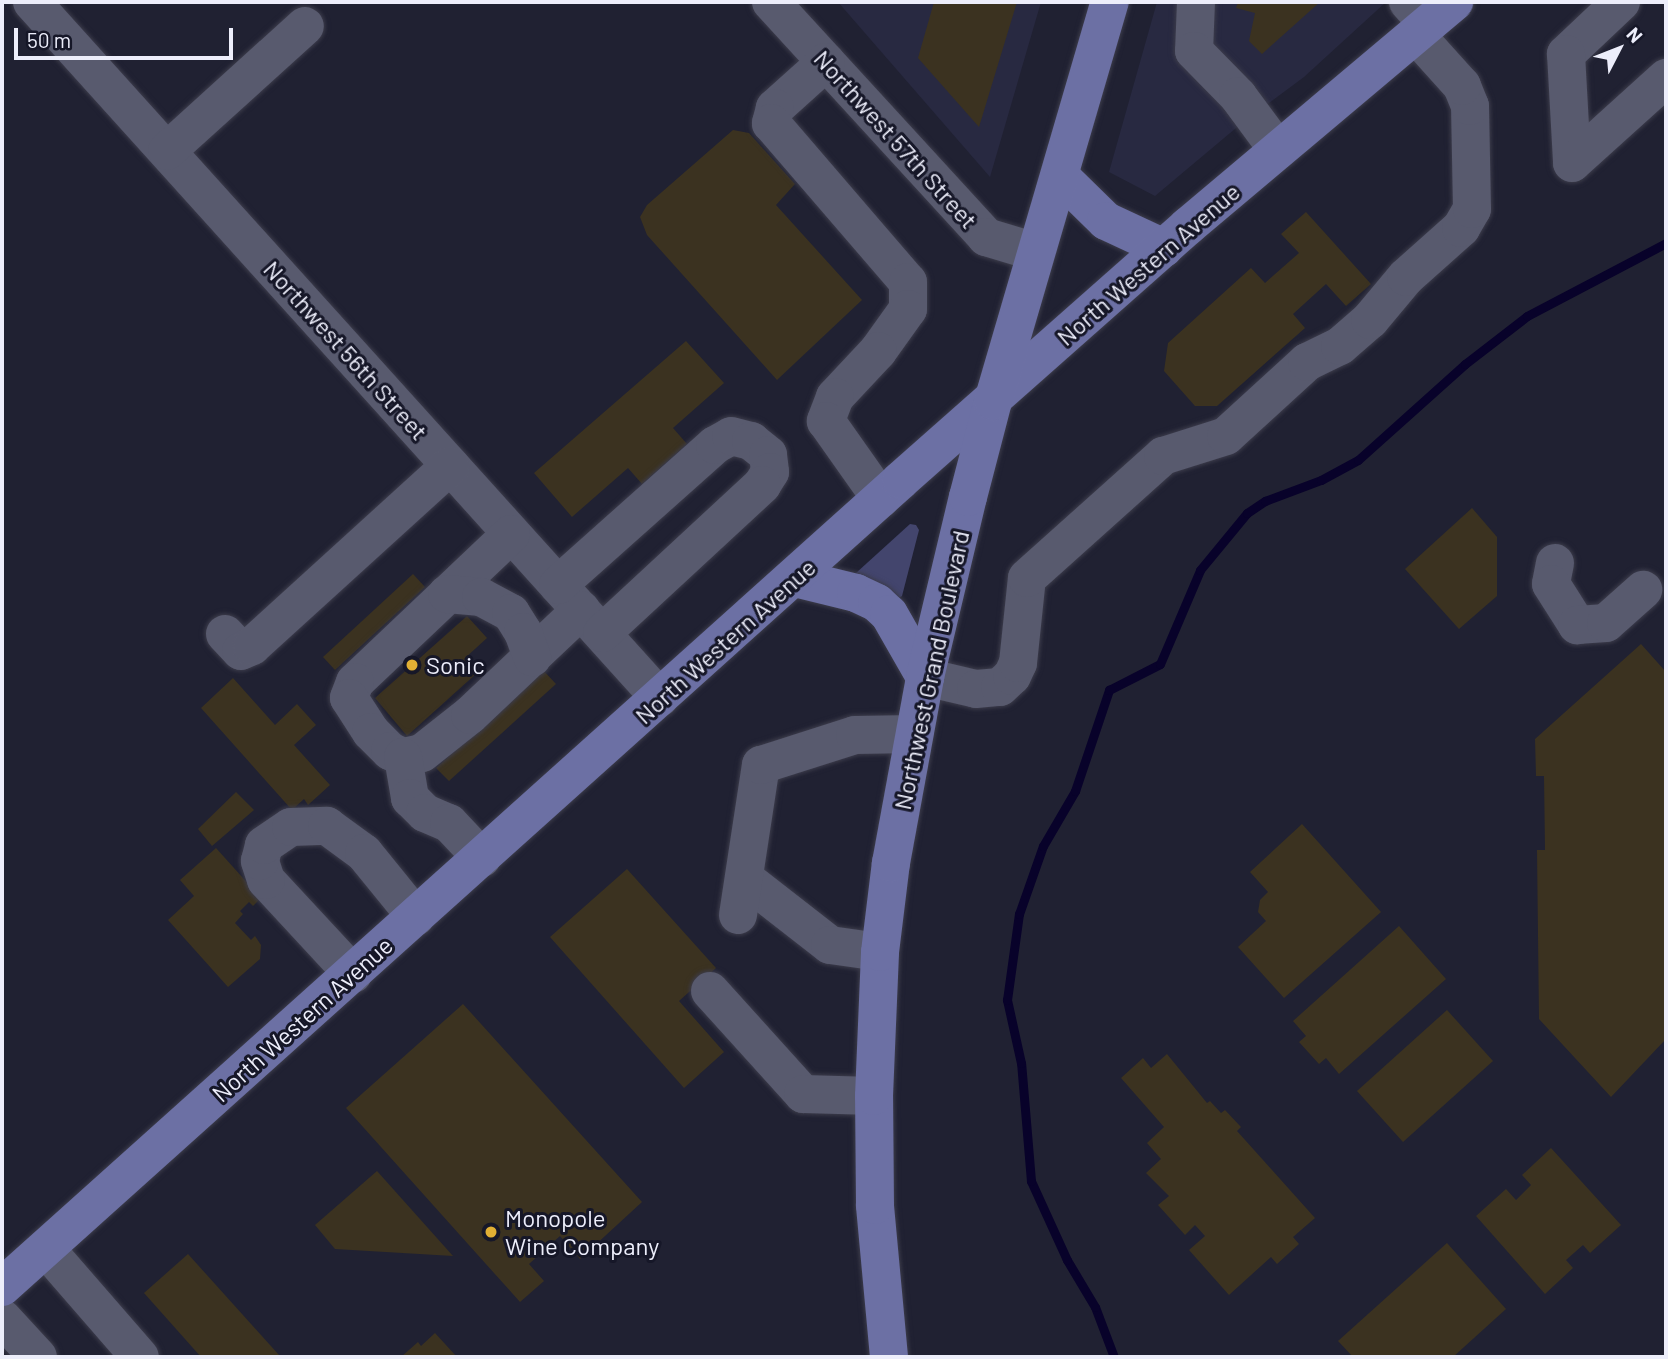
<!DOCTYPE html>
<style>
body{margin:0}
#map{position:relative;width:1668px;height:1359px;overflow:hidden;background:#202132;font-family:Barlow,sans-serif}
div>[style]{position:absolute}
[style*='--x']{left:calc(var(--x)*1px);top:calc(var(--y)*1px);width:calc(var(--w)*1px);rotate:calc(var(--a)*1deg)}
.built>*{inset:0;background:#282941}
.green>*{inset:0;background:#43456d}
.stream>*{height:9px;margin:-4.5px;padding:0 4.5px;transform-origin:4.5px;border-radius:4.5px;background:#08022a}
.building>*{inset:0;background:#3b3220}
.roads{filter:drop-shadow(0 0 2px #3c3c4b) drop-shadow(0 0 2px #3c3c4b)}
.minor>*{height:38px;margin:-19px;padding:0 19px;transform-origin:19px;border-radius:19px;background:#585a6e}
.major>*{height:38px;margin:-19px;padding:0 19px;transform-origin:19px;border-radius:19px;background:#6c70a4}
.dots>*{width:19px;height:19px;translate:-50% -50%;box-sizing:border-box;border:4px solid #161728;border-radius:50%}
span{translate:-50% -50%;white-space:nowrap;text-align:center;line-height:1.15;-webkit-text-stroke:6px #161728;paint-order:stroke}
.street-label{font-size:24px;color:#edeefb}
.poi-label{font-size:24px;color:#edeefb}
.left{translate:0 -50%;text-align:left}
.frame{position:absolute;inset:0;border:4px solid #edeefb;pointer-events:none}
.north{position:absolute;left:1584px;top:14px;width:70px;height:70px;-webkit-text-stroke:5px #161728;paint-order:stroke;rotate:48deg;font-size:19px;font-weight:700;line-height:28px;text-align:center;color:#edeefb}
.north::after{content:'';display:block;margin:auto;width:24px;height:32px;background:#edeefb;clip-path:polygon(50% 0,100% 100%,50% 72%,0 100%)}
.scale{position:absolute;left:14px;top:28px;width:219px;height:32px;box-sizing:border-box;border:4px solid #edeefb;border-top:0;padding-left:9px;font-size:21px;line-height:24px;white-space:nowrap;color:#edeefb;-webkit-text-stroke:5px #161728;paint-order:stroke}
</style>
<div id="map">
<div class="built">
<i style="clip-path:polygon(838px 2px,1041px 2px,990px 177px)"></i>
<i style="clip-path:polygon(1157px 2px,1386px 2px,1304px 77px,1242px 123px,1155px 196px,1109px 172px)"></i>
</div>
<div class="green">
<i style="clip-path:polygon(910px 524px,916px 525px,919px 530px,902px 596px,897px 600px,857px 578px,856px 573px)"></i>
</div>
<div class="stream">
<i style="--x:1114;--y:1357;--w:53;--a:-110.8"></i>
<i style="--x:1095;--y:1307;--w:55;--a:-120.8"></i>
<i style="--x:1067;--y:1260;--w:87;--a:-114.5"></i>
<i style="--x:1031;--y:1181;--w:118;--a:-94.8"></i>
<i style="--x:1021;--y:1063;--w:65;--a:-102.5"></i>
<i style="--x:1007;--y:1000;--w:87;--a:-82.1"></i>
<i style="--x:1019;--y:914;--w:72;--a:-70.6"></i>
<i style="--x:1043;--y:846;--w:64;--a:-59.8"></i>
<i style="--x:1075;--y:791;--w:107;--a:-71.4"></i>
<i style="--x:1109;--y:690;--w:57;--a:-27"></i>
<i style="--x:1160;--y:664;--w:102;--a:-66.9"></i>
<i style="--x:1200;--y:570;--w:74;--a:-50.5"></i>
<i style="--x:1247;--y:513;--w:22;--a:-34"></i>
<i style="--x:1265;--y:501;--w:60;--a:-20.6"></i>
<i style="--x:1321;--y:480;--w:42;--a:-28.4"></i>
<i style="--x:1358;--y:460;--w:144;--a:-41.9"></i>
<i style="--x:1465;--y:364;--w:78;--a:-37.7"></i>
<i style="--x:1527;--y:316;--w:157;--a:-27.7"></i>
</div>
<div class="building">
<i style="clip-path:polygon(934px 2px,1017px 2px,979px 127px,918px 58px)"></i>
<i style="clip-path:polygon(1238px 2px,1320px 2px,1262px 54px,1249px 41px,1255px 13px,1236px 8px)"></i>
<i style="clip-path:polygon(733px 130px,749px 133px,795px 184px,776px 205px,862px 300px,777px 380px,647px 235px,640px 217px,647px 205px)"></i>
<i style="clip-path:polygon(1306px 212px,1371px 284px,1346px 306px,1326px 284px,1293px 314px,1305px 328px,1217px 406px,1195px 406px,1164px 371px,1168px 343px,1251px 268px,1265px 283px,1299px 253px,1281px 234px)"></i>
<i style="clip-path:polygon(686px 341px,724px 383px,673px 428px,687px 444px,642px 484px,628px 468px,572px 517px,534px 473px)"></i>
<i style="clip-path:polygon(1472px 508px,1497px 537px,1497px 596px,1459px 629px,1405px 569px)"></i>
<i style="clip-path:polygon(413px 574px,425px 587px,335px 670px,323px 657px)"></i>
<i style="clip-path:polygon(467px 616px,487px 638px,464px 659px,477px 673px,407px 736px,375px 698px)"></i>
<i style="clip-path:polygon(1641px 644px,1666px 672px,1666px 1039px,1611px 1097px,1539px 1019px,1537px 850px,1545px 850px,1544px 776px,1536px 776px,1535px 739px)"></i>
<i style="clip-path:polygon(543px 670px,556px 684px,449px 781px,436px 768px)"></i>
<i style="clip-path:polygon(233px 678px,275px 725px,297px 704px,316px 725px,294px 745px,330px 785px,308px 805px,304px 799px,292px 810px,201px 708px)"></i>
<i style="clip-path:polygon(236px 792px,254px 810px,212px 846px,198px 829px)"></i>
<i style="clip-path:polygon(1302px 824px,1381px 912px,1284px 998px,1238px 947px,1266px 921px,1258px 912px,1260px 900px,1268px 892px,1250px 872px)"></i>
<i style="clip-path:polygon(216px 848px,261px 898px,253px 906px,249px 902px,240px 911px,243px 914px,235px 923px,251px 940px,255px 936px,261px 945px,260px 959px,228px 987px,168px 920px,194px 896px,180px 880px)"></i>
<i style="clip-path:polygon(627px 869px,716px 968px,679px 1001px,724px 1052px,684px 1088px,550px 937px)"></i>
<i style="clip-path:polygon(1399px 926px,1446px 979px,1339px 1074px,1326px 1058px,1319px 1064px,1299px 1042px,1306px 1036px,1293px 1021px)"></i>
<i style="clip-path:polygon(463px 1004px,642px 1202px,580px 1259px,560px 1236px,529px 1264px,544px 1281px,520px 1302px,346px 1108px)"></i>
<i style="clip-path:polygon(1447px 1010px,1493px 1061px,1403px 1142px,1357px 1091px)"></i>
<i style="clip-path:polygon(1167px 1054px,1207px 1103px,1210px 1101px,1221px 1113px,1225px 1110px,1241px 1127px,1237px 1131px,1315px 1218px,1293px 1237px,1299px 1244px,1277px 1264px,1271px 1257px,1229px 1295px,1189px 1250px,1205px 1236px,1195px 1225px,1185px 1235px,1158px 1205px,1169px 1196px,1146px 1173px,1161px 1159px,1147px 1143px,1164px 1127px,1121px 1078px,1143px 1058px,1151px 1068px)"></i>
<i style="clip-path:polygon(1551px 1148px,1621px 1225px,1590px 1253px,1583px 1245px,1566px 1260px,1573px 1268px,1545px 1294px,1476px 1216px,1506px 1189px,1516px 1200px,1531px 1185px,1522px 1175px)"></i>
<i style="clip-path:polygon(377px 1171px,453px 1256px,335px 1249px,315px 1225px)"></i>
<i style="clip-path:polygon(1447px 1243px,1506px 1309px,1453px 1357px,1353px 1357px,1338px 1341px)"></i>
<i style="clip-path:polygon(188px 1254px,279px 1355px,276px 1357px,201px 1357px,144px 1293px)"></i>
<i style="clip-path:polygon(435px 1333px,457px 1357px,401px 1357px,418px 1342px,421px 1346px)"></i>
</div>
<div class="roads">
<div class="minor">
<i style="--x:32;--y:2;--w:937;--a:47.94"></i>
<i style="--x:771;--y:2;--w:319;--a:47.5"></i>
<i style="--x:986;--y:237;--w:52;--a:16.7"></i>
<i style="--x:1196;--y:2;--w:49;--a:92.3"></i>
<i style="--x:1194;--y:51;--w:63;--a:45.6"></i>
<i style="--x:1238;--y:96;--w:67;--a:53.5"></i>
<i style="--x:1408;--y:2;--w:30;--a:48"></i>
<i style="--x:1621;--y:2;--w:76;--a:136.6"></i>
<i style="--x:1566;--y:54;--w:109;--a:86.8"></i>
<i style="--x:1572;--y:163;--w:127;--a:-42.1"></i>
<i style="--x:826;--y:62;--w:69;--a:138"></i>
<i style="--x:775;--y:108;--w:16;--a:105"></i>
<i style="--x:771;--y:123;--w:210;--a:49.3"></i>
<i style="--x:908;--y:282;--w:27;--a:90"></i>
<i style="--x:908;--y:309;--w:52;--a:125.5"></i>
<i style="--x:878;--y:351;--w:63;--a:133.1"></i>
<i style="--x:835;--y:397;--w:26;--a:111"></i>
<i style="--x:826;--y:421;--w:95;--a:54.8"></i>
<i style="--x:167;--y:151;--w:186;--a:-42.2"></i>
<i style="--x:511;--y:534;--w:215;--a:136.5"></i>
<i style="--x:355;--y:682;--w:17;--a:111"></i>
<i style="--x:349;--y:698;--w:40;--a:57.1"></i>
<i style="--x:371;--y:732;--w:27;--a:45"></i>
<i style="--x:390;--y:751;--w:14;--a:25"></i>
<i style="--x:403;--y:757;--w:19;--a:-12"></i>
<i style="--x:422;--y:753;--w:61;--a:-38.4"></i>
<i style="--x:470;--y:715;--w:153;--a:-43.4"></i>
<i style="--x:1555;--y:563;--w:21;--a:101"></i>
<i style="--x:1551;--y:584;--w:49;--a:57.6"></i>
<i style="--x:1577;--y:625;--w:29;--a:-4"></i>
<i style="--x:1606;--y:623;--w:50;--a:-41.7"></i>
<i style="--x:558;--y:585;--w:210;--a:-41.7"></i>
<i style="--x:715;--y:445;--w:18;--a:-29"></i>
<i style="--x:731;--y:436;--w:21;--a:14"></i>
<i style="--x:751;--y:441;--w:22;--a:39"></i>
<i style="--x:768;--y:455;--w:17;--a:83"></i>
<i style="--x:770;--y:472;--w:15;--a:122"></i>
<i style="--x:762;--y:485;--w:218;--a:137.2"></i>
<i style="--x:447;--y:594;--w:34;--a:5"></i>
<i style="--x:481;--y:597;--w:34;--a:28"></i>
<i style="--x:511;--y:613;--w:22;--a:58"></i>
<i style="--x:523;--y:632;--w:27;--a:70"></i>
<i style="--x:225;--y:634;--w:23;--a:47"></i>
<i style="--x:241;--y:651;--w:12;--a:-24"></i>
<i style="--x:252;--y:646;--w:268;--a:-42.3"></i>
<i style="--x:925;--y:677;--w:52;--a:13.2"></i>
<i style="--x:976;--y:689;--w:24;--a:-5"></i>
<i style="--x:1000;--y:687;--w:16;--a:-43"></i>
<i style="--x:1012;--y:676;--w:14;--a:-65"></i>
<i style="--x:1018;--y:663;--w:85;--a:-84"></i>
<i style="--x:1027;--y:578;--w:183;--a:-41.9"></i>
<i style="--x:1163;--y:456;--w:66;--a:-17.6"></i>
<i style="--x:1226;--y:436;--w:110;--a:-42.4"></i>
<i style="--x:1307;--y:362;--w:37;--a:-26"></i>
<i style="--x:1340;--y:346;--w:40;--a:-41"></i>
<i style="--x:1370;--y:320;--w:56;--a:-50.1"></i>
<i style="--x:1406;--y:277;--w:74;--a:-41.7"></i>
<i style="--x:1461;--y:228;--w:22;--a:-60"></i>
<i style="--x:1472;--y:209;--w:103;--a:-91.1"></i>
<i style="--x:1470;--y:106;--w:22;--a:-112"></i>
<i style="--x:1462;--y:86;--w:69;--a:-132"></i>
<i style="--x:403;--y:757;--w:42;--a:80.3"></i>
<i style="--x:410;--y:798;--w:21;--a:45"></i>
<i style="--x:425;--y:813;--w:26;--a:23"></i>
<i style="--x:449;--y:823;--w:48;--a:46.7"></i>
<i style="--x:744;--y:878;--w:109;--a:37.9"></i>
<i style="--x:830;--y:945;--w:50;--a:8"></i>
<i style="--x:738;--y:915;--w:152;--a:-81.3"></i>
<i style="--x:761;--y:765;--w:99;--a:-17.7"></i>
<i style="--x:855;--y:735;--w:59;--a:-1"></i>
<i style="--x:353;--y:974;--w:128;--a:-132.8"></i>
<i style="--x:266;--y:880;--w:20;--a:-108"></i>
<i style="--x:260;--y:861;--w:16;--a:-76"></i>
<i style="--x:264;--y:845;--w:32;--a:-34"></i>
<i style="--x:291;--y:827;--w:36;--a:-2"></i>
<i style="--x:327;--y:826;--w:46;--a:36.1"></i>
<i style="--x:364;--y:853;--w:82;--a:50.9"></i>
<i style="--x:710;--y:991;--w:139;--a:47.9"></i>
<i style="--x:803;--y:1094;--w:71;--a:1.6"></i>
<i style="--x:46;--y:1249;--w:143;--a:49"></i>
<i style="--x:2;--y:1318;--w:53;--a:47.3"></i>
</div>
<div class="major">
<i style="--x:1060;--y:176;--w:64;--a:44.4"></i>
<i style="--x:1106;--y:221;--w:64;--a:25"></i>
<i style="--x:795;--y:578;--w:63;--a:13.8"></i>
<i style="--x:856;--y:593;--w:23;--a:25"></i>
<i style="--x:877;--y:603;--w:16;--a:43"></i>
<i style="--x:889;--y:614;--w:73;--a:60.3"></i>
<i style="--x:2;--y:1287;--w:1208;--a:-41.91"></i>
<i style="--x:901;--y:480;--w:383;--a:-41.5"></i>
<i style="--x:1188;--y:226;--w:348;--a:-40.1"></i>
<i style="--x:889;--y:1357;--w:153;--a:-95.3"></i>
<i style="--x:875;--y:1205;--w:109;--a:-90.5"></i>
<i style="--x:874;--y:1096;--w:144;--a:-87.6"></i>
<i style="--x:880;--y:952;--w:90;--a:-83"></i>
<i style="--x:891;--y:863;--w:189;--a:-79.6"></i>
<i style="--x:925;--y:677;--w:185;--a:-76.6"></i>
<i style="--x:968;--y:497;--w:99;--a:-75.4"></i>
<i style="--x:993;--y:401;--w:416;--a:-73.7"></i>
</div>
</div>
<div class="dots">
<i style="left:412px;top:665px;background:#e1af34"></i>
<i style="left:491px;top:1232px;background:#e1af34"></i>
</div>
<div class="street-label">
<span style="left:896px;top:139px;rotate:48deg">Northwest 57th Street</span>
<span style="left:1148px;top:264px;rotate:-41deg">North Western Avenue</span>
<span style="left:346px;top:350px;rotate:48deg">Northwest 56th Street</span>
<span style="left:725px;top:641px;rotate:-42deg">North Western Avenue</span>
<span style="left:931px;top:670px;rotate:-78deg">Northwest Grand Boulevard</span>
<span style="left:302px;top:1019px;rotate:-42deg">North Western Avenue</span>
</div>
<div class="poi-label">
<span class="left" style="left:426px;top:665px">Sonic</span>
<span class="left" style="left:505px;top:1232px">Monopole<br>Wine Company</span>
</div>
<div class="frame"></div>
<div class="north">N</div>
<div class="scale">50 m</div>
</div>
